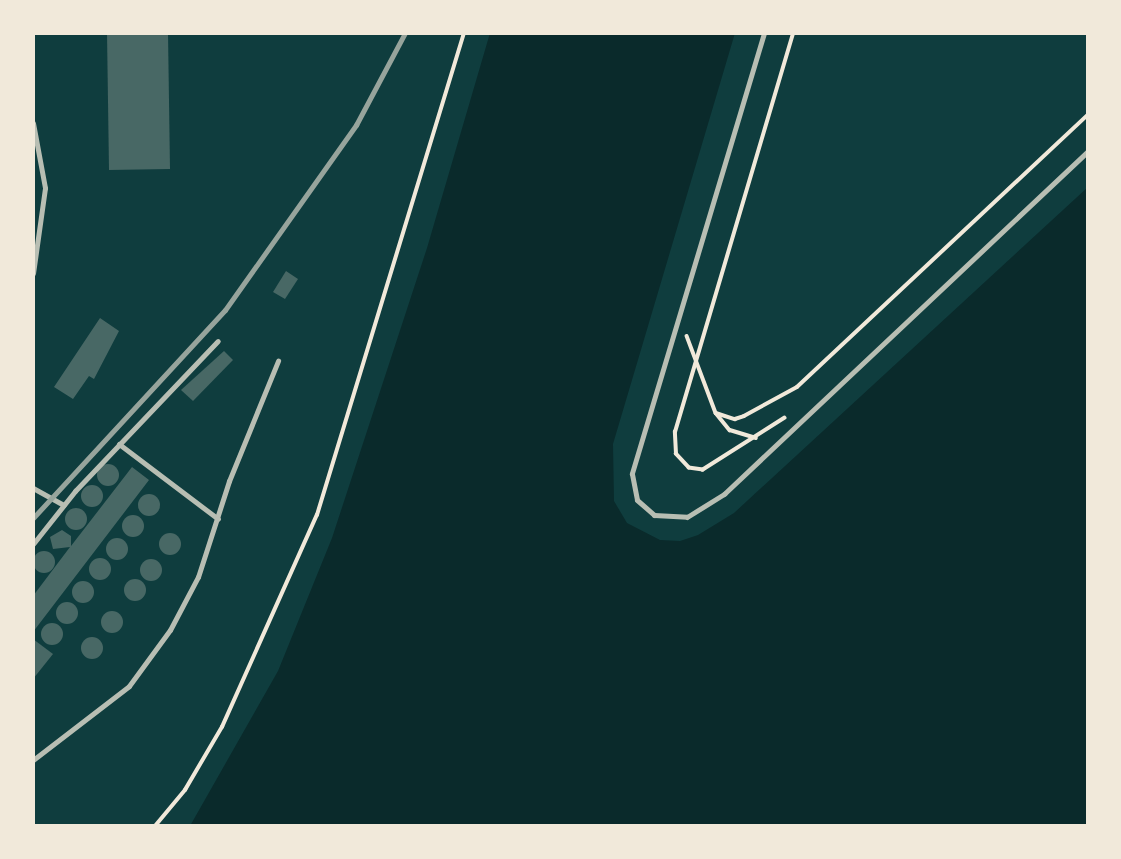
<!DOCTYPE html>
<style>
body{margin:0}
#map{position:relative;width:1121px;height:859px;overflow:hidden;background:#0f3d3e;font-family:Signika,sans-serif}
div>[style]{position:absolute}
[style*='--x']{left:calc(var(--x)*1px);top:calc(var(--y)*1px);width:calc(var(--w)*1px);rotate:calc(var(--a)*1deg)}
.water>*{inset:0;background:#0a2a2b}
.building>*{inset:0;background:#486865}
.round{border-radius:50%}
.path>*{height:3.5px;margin:-1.75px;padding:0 1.75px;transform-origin:1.75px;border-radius:1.75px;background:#f1e9da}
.service>*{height:5px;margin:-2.5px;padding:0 2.5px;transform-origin:2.5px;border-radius:2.5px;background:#b8beb3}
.rail>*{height:5px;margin:-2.5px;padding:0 2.5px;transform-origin:2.5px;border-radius:2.5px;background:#97a49c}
span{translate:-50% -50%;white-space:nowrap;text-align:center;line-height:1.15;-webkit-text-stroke:6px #f1e9da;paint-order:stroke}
.frame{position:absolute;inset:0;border:35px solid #f1e9da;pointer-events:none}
</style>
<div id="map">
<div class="water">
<i style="clip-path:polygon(490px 33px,735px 33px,613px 444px,614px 501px,627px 523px,660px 540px,680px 541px,698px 535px,734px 513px,1088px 187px,1088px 826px,190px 826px,278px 671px,332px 538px,427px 248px)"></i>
</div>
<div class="building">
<i style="clip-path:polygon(107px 33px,168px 33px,170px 169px,109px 170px)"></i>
<i style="clip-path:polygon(286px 271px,298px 279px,285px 299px,273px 292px)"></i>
<i style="clip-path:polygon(100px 318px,119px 331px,94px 379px,89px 376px,73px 399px,54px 387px)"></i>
<i style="clip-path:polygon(224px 351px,233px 360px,193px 401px,181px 390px)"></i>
<i class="round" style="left:97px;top:464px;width:22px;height:22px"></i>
<i style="clip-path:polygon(132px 467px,149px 480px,33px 632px,33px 596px,70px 547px,53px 549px,50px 537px,62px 530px,71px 536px,71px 546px)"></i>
<i class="round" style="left:81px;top:485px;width:22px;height:22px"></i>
<i class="round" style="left:138px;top:494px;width:22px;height:22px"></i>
<i class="round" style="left:65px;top:508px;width:22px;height:22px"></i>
<i class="round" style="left:122px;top:515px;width:22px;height:22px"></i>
<i class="round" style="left:159px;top:533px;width:22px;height:22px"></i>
<i class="round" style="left:106px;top:538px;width:22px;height:22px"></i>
<i class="round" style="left:33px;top:551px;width:22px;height:22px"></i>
<i class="round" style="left:89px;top:558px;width:22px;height:22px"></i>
<i class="round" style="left:140px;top:559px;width:22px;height:22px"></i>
<i class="round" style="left:124px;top:579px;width:22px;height:22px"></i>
<i class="round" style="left:72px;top:581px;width:22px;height:22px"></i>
<i class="round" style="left:56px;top:602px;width:22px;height:22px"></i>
<i class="round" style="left:101px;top:611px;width:22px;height:22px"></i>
<i class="round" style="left:41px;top:623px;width:22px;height:22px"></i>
<i class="round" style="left:81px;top:637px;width:22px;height:22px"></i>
<i style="clip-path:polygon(33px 639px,53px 654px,33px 679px)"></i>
</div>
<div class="path">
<i style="--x:687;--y:336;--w:82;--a:69.4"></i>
<i style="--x:716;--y:413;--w:22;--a:51"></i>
<i style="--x:730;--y:430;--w:27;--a:17"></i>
<i style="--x:716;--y:413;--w:20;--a:18"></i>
<i style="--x:735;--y:419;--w:9;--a:-18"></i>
<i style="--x:744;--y:416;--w:60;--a:-28.7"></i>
<i style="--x:797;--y:387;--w:398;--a:-43.1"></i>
<i style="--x:785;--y:418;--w:97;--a:147.6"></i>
<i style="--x:703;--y:470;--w:14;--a:-172"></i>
<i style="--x:689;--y:468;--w:19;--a:-133"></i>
<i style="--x:676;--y:454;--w:22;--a:-93"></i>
<i style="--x:675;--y:432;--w:416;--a:-73.5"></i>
<i style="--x:155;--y:826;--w:47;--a:-50.2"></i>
<i style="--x:185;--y:790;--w:73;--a:-59.6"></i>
<i style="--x:222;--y:727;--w:232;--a:-65.9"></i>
<i style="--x:317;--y:515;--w:504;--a:-73.04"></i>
</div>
<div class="service">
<i style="--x:764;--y:33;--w:460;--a:106.7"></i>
<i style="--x:632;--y:474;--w:26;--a:79"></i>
<i style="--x:637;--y:500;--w:23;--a:41"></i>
<i style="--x:654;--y:515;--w:33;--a:3"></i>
<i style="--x:687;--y:517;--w:44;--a:-31.9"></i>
<i style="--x:724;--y:494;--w:500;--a:-43.3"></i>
<i style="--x:33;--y:123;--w:66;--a:79.5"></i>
<i style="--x:45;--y:188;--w:86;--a:98"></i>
<i style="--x:119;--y:444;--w:124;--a:37.1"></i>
<i style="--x:33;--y:488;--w:35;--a:29"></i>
<i style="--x:33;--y:544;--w:68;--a:-51.6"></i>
<i style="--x:75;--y:491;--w:207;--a:-46.4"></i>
<i style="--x:33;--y:760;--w:121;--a:-37.6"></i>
<i style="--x:129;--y:686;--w:69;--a:-53.8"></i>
<i style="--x:170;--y:630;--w:60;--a:-62.2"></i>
<i style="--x:198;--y:577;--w:101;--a:-72.1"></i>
<i style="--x:229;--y:481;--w:130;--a:-67.8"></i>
</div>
<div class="rail">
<i style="--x:33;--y:518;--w:283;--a:-47.3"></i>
<i style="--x:225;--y:310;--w:227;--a:-54.7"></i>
<i style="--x:356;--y:125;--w:104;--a:-62"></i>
</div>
<div class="frame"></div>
</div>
